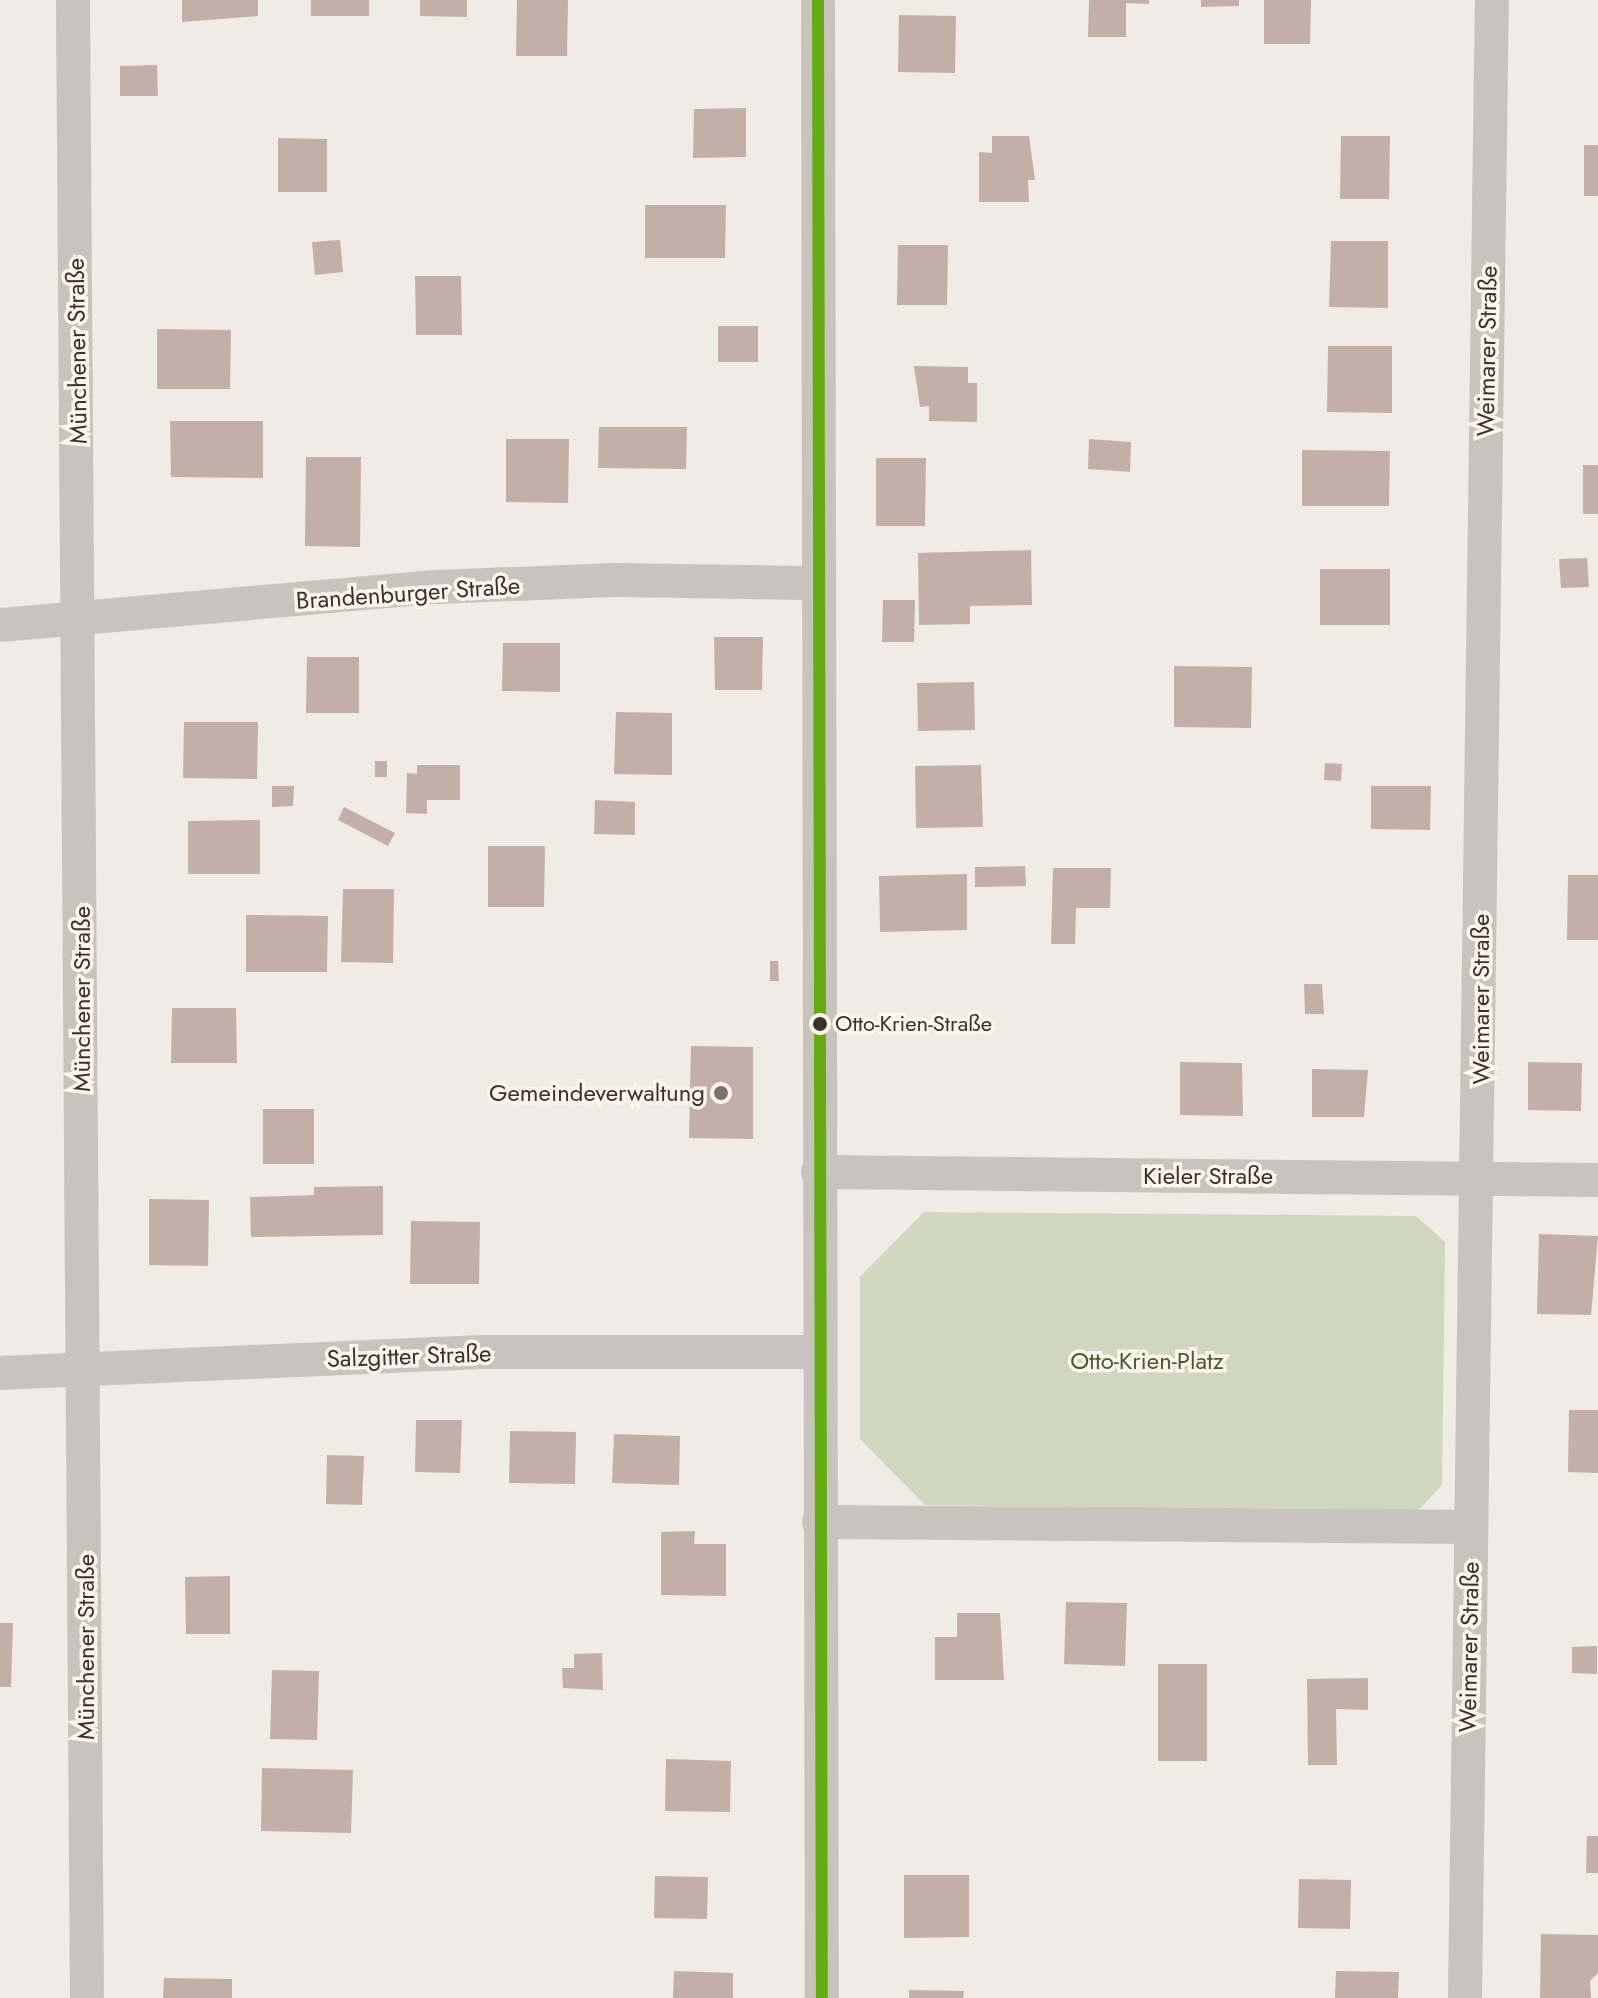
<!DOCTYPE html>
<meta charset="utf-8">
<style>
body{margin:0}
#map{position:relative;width:1598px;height:1998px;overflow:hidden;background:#f0ebe5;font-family:Jost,sans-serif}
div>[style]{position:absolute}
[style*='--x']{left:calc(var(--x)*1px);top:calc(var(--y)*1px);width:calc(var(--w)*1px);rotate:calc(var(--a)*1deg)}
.green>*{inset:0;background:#d1d6bf}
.building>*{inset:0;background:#c3afa7}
.minor>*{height:34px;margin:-17px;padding:0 17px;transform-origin:17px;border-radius:17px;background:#c9c3be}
.bus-1>*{height:12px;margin:-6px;padding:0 6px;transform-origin:6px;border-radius:6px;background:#64ac11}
.dots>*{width:22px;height:22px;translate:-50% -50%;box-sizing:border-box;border:4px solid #fbf5ee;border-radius:50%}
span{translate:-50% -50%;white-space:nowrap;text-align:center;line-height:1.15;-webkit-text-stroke:7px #fbf5ee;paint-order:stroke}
.bus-label{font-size:22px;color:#3b302b}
.left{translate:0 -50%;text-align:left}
.street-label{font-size:24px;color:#3b302b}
.poi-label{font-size:24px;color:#3b302b}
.right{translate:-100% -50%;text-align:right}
.park-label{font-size:24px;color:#4a5a2e}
</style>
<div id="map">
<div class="green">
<i style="clip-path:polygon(924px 1212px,1416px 1216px,1445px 1242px,1442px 1485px,1417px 1512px,925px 1505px,860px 1439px,860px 1277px)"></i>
</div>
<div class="building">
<i style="clip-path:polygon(182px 0,258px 0,258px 16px,182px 22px)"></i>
<i style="clip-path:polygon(311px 0,369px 0,369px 16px,311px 16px)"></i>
<i style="clip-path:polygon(420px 0,467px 0,467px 17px,420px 16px)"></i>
<i style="clip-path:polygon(517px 0,568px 0,567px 56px,516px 56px)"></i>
<i style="clip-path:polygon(1089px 0,1149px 0,1149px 4px,1126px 3px,1126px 37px,1088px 37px)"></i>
<i style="clip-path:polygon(1201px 0,1239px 0,1239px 6px,1201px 7px)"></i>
<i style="clip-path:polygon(1264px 0,1311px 0,1310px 44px,1264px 44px)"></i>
<i style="clip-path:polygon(899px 15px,956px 16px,955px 73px,898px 72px)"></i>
<i style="clip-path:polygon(157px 65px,158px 96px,120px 96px,120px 66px)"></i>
<i style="clip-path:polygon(746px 108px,746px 157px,693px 158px,694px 109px)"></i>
<i style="clip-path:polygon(992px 136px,1029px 136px,1035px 180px,1028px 180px,1029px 202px,979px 202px,979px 152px,992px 153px)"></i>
<i style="clip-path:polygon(1341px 136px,1390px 136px,1389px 199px,1340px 199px)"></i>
<i style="clip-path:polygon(278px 138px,327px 139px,327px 192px,278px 192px)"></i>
<i style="clip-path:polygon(1584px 145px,1598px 145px,1598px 196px,1584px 196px)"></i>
<i style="clip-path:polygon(645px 205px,726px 205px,725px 258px,645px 258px)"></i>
<i style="clip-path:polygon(340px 240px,343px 272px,315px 275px,312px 242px)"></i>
<i style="clip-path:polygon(1331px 241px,1388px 241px,1388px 308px,1329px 307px)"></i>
<i style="clip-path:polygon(898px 245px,948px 245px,947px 305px,897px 305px)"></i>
<i style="clip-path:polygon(415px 276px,461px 276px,462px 335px,416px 335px)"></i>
<i style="clip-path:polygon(718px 326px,758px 326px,758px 362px,718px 362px)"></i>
<i style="clip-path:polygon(157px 329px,231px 330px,230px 389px,157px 389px)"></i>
<i style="clip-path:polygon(1328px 346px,1392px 346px,1392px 413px,1327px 412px)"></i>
<i style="clip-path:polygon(914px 366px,968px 367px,968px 383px,977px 383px,977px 422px,929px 421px,929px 406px,920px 407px)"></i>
<i style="clip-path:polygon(170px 421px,263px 421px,263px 478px,171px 477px)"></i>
<i style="clip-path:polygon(599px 427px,687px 427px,686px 469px,598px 468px)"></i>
<i style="clip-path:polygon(506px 439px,569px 439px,568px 503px,506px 502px)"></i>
<i style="clip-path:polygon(1089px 439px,1131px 442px,1130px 472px,1088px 469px)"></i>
<i style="clip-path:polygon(1302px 450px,1390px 451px,1389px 506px,1302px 506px)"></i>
<i style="clip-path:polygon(306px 457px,361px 457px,360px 547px,305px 546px)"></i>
<i style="clip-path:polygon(876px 458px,926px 458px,925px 526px,876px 526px)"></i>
<i style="clip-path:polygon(1583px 465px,1598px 465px,1598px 514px,1583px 514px)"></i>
<i style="clip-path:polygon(1031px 550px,1032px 605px,970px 606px,970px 624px,919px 625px,918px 553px)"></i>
<i style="clip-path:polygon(1587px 558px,1589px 587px,1561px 588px,1559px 559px)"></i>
<i style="clip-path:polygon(1320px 569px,1390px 569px,1390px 625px,1320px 625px)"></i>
<i style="clip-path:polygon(883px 600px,915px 600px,914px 642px,882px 642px)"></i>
<i style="clip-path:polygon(714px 637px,763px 637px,762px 690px,715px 690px)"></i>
<i style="clip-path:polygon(503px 643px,560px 643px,560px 692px,502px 691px)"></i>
<i style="clip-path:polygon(307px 657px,359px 657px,359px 713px,306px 713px)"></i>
<i style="clip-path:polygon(1174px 666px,1252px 667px,1251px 728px,1174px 727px)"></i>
<i style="clip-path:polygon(974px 682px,975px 730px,918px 731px,917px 683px)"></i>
<i style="clip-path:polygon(616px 712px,672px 713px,672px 775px,614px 774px)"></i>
<i style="clip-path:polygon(184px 722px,258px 722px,257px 779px,183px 778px)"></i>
<i style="clip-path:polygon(375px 761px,387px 761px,387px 777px,375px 777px)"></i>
<i style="clip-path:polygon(1325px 763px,1342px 764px,1341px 781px,1324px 780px)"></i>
<i style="clip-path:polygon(417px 765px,460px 765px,460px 800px,427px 800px,427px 814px,406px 813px,407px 773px,417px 774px)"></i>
<i style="clip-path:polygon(981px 765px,983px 827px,916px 828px,915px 766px)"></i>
<i style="clip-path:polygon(272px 786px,294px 786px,293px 806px,272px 807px)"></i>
<i style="clip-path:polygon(1371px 786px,1431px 786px,1430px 830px,1371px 829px)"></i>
<i style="clip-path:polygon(595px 800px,635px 802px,635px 835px,594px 834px)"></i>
<i style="clip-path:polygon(344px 807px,395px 833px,388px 846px,338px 820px)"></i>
<i style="clip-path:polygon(260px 820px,260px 874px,188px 874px,188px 821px)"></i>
<i style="clip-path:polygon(488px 846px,545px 846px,544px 907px,488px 907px)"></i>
<i style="clip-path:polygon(1025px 866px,1026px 886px,975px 887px,975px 867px)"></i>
<i style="clip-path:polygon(1053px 868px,1111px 868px,1110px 908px,1076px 908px,1075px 944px,1051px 944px)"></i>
<i style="clip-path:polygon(967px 874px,967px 930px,880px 932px,879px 876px)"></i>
<i style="clip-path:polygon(1568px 875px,1598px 875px,1598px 940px,1567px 940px)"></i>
<i style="clip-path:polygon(343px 889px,394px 889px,393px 963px,341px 962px)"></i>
<i style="clip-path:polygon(246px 915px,328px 916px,327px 972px,246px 972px)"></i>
<i style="clip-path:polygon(770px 961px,778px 961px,779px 981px,770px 981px)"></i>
<i style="clip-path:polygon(1304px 984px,1322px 984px,1324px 1014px,1305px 1014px)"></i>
<i style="clip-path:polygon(172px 1008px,236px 1008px,237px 1063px,171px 1063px)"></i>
<i style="clip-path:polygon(691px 1046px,753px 1047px,753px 1139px,689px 1138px)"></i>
<i style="clip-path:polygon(1180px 1062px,1242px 1063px,1243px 1116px,1180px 1115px)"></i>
<i style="clip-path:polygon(1528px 1062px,1582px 1063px,1581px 1111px,1528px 1110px)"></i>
<i style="clip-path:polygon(1312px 1069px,1368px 1070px,1364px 1117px,1312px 1117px)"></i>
<i style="clip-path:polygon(263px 1109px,314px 1109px,314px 1164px,263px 1164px)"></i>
<i style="clip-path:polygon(383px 1186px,383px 1235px,251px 1237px,250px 1197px,314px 1195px,314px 1187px)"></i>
<i style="clip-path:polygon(149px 1199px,209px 1200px,208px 1266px,149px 1265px)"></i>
<i style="clip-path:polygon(411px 1221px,480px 1222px,479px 1284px,410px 1284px)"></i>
<i style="clip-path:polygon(1539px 1234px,1598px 1236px,1591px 1315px,1537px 1314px)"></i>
<i style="clip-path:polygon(1569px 1410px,1598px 1410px,1598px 1473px,1568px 1472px)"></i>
<i style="clip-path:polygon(416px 1420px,462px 1420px,460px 1473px,415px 1472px)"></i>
<i style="clip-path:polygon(510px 1431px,576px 1432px,575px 1484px,509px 1483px)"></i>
<i style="clip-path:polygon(614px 1434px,680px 1436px,679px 1485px,612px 1483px)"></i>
<i style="clip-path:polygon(327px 1455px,364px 1456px,362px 1505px,326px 1504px)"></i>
<i style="clip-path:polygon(695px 1531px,694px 1544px,726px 1544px,726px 1596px,661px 1595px,661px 1532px)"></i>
<i style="clip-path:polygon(230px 1576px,230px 1634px,186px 1634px,185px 1577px)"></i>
<i style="clip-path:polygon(1066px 1602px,1127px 1603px,1125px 1666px,1064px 1664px)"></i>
<i style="clip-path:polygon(957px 1613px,1000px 1613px,1004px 1680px,935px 1680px,935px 1637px,957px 1637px)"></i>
<i style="clip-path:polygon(0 1623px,13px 1623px,11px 1687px,0 1687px)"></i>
<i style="clip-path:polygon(1597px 1646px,1597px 1674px,1572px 1673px,1572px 1647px)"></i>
<i style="clip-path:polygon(602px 1653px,603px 1690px,563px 1688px,562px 1668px,574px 1668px,574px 1654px)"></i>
<i style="clip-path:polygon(1158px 1664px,1207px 1664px,1207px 1761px,1158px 1761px)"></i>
<i style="clip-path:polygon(272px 1670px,319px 1671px,317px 1740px,270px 1739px)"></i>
<i style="clip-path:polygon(1368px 1678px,1368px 1710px,1336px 1709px,1337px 1765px,1308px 1765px,1307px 1679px)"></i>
<i style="clip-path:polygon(666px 1759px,731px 1761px,730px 1812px,665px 1811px)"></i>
<i style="clip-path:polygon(262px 1768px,353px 1770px,351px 1833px,261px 1831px)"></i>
<i style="clip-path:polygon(1587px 1836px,1598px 1836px,1598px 1873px,1586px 1873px)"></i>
<i style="clip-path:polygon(904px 1875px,969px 1875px,969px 1937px,904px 1938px)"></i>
<i style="clip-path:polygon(655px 1876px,708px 1877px,707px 1919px,654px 1918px)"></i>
<i style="clip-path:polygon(1299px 1879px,1351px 1880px,1350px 1929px,1298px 1928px)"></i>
<i style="clip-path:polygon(1541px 1934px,1598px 1935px,1598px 1973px,1590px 1981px,1591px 1998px,1540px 1998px)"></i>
<i style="clip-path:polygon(674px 1971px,733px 1973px,733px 1998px,673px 1998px)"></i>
<i style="clip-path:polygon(1336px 1971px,1399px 1972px,1398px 1998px,1335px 1998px)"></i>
<i style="clip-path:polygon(164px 1978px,232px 1979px,232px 1998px,163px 1998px)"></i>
<i style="clip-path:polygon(909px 1990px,964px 1991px,963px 1998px,909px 1998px)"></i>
</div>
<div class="minor">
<i style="--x:73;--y:0;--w:1998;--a:89.6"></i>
<i style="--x:818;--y:0;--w:1998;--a:89.89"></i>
<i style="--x:0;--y:625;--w:440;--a:-5"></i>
<i style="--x:438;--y:587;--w:176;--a:-2.3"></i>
<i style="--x:614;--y:580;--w:202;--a:0.9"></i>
<i style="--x:818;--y:1172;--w:780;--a:0.59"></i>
<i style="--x:0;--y:1373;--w:482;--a:-2.5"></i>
<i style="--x:482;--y:1352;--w:337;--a:0"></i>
<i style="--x:819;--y:1522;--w:652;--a:0.44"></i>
<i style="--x:1465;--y:1998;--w:1998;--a:-89.23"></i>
</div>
<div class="bus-1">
<i style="--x:818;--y:0;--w:1998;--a:89.89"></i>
</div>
<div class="dots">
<i style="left:820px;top:1024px;background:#3b302b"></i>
<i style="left:721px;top:1093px;background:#7a716c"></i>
</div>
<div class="bus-label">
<span class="left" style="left:835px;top:1024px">Otto-Krien-Straße</span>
</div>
<div class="street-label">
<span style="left:77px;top:351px;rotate:-91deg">Münchener Straße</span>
<span style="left:1487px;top:351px;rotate:-89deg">Weimarer Straße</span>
<span style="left:408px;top:593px;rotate:-4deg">Brandenburger Straße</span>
<span style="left:82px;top:999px;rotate:-90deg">Münchener Straße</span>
<span style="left:1481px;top:999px;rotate:-90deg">Weimarer Straße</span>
<span style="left:1208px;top:1176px">Kieler Straße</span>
<span style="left:409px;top:1356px;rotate:-2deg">Salzgitter Straße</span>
<span style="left:86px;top:1647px;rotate:-90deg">Münchener Straße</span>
<span style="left:1469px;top:1647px;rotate:-89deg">Weimarer Straße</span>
</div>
<div class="poi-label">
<span class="right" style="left:705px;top:1093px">Gemeindeverwaltung</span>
</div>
<div class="park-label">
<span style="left:1147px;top:1361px">Otto-Krien-Platz</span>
</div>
</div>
